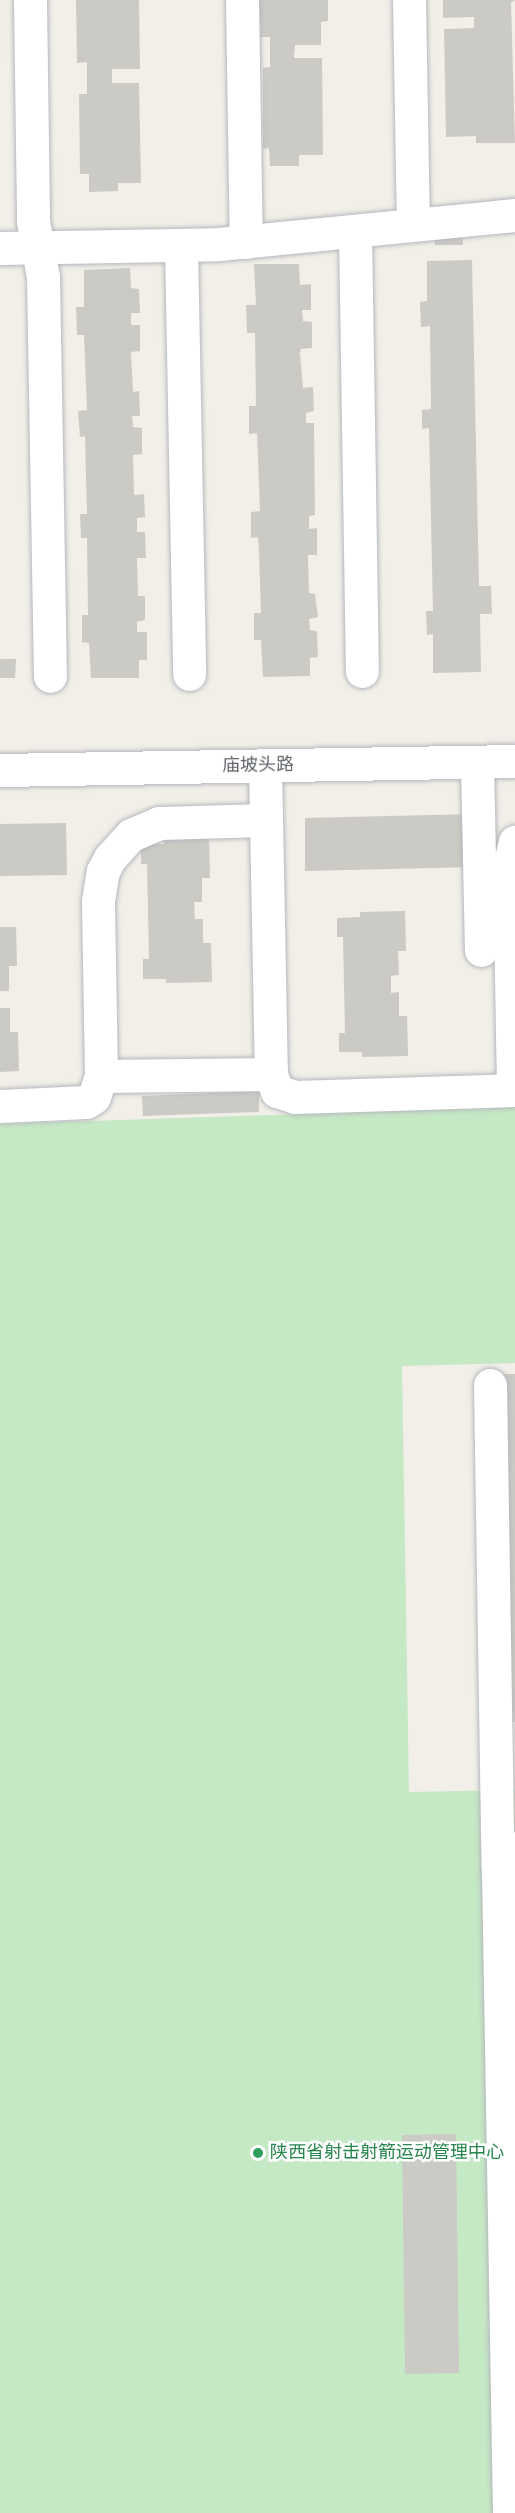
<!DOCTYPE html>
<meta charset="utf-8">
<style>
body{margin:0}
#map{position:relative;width:515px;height:2513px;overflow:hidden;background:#f1efe8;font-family:"Sofia Sans Condensed","Noto Sans SC",sans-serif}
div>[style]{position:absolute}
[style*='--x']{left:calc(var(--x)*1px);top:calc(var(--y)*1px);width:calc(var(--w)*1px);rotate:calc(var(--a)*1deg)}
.green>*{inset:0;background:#c5e8c5}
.building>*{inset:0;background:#cccac5}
.roads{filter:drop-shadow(0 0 2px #b5b8bc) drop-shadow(0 0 2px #b5b8bc)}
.minor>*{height:33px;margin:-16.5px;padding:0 16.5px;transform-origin:16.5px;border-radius:16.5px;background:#fff}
.dots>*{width:16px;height:16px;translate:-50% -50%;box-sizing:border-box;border:3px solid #fff;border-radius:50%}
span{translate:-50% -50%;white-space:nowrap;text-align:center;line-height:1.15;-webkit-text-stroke:5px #fff;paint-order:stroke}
.street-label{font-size:18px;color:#5f6368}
.leisure-label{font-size:18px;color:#27864d}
.left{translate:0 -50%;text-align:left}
</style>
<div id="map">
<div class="green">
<i style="clip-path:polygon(515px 1107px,515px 1363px,402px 1366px,409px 1792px,515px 1790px,515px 2513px,0 2513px,0 1124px)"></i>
</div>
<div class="building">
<i style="clip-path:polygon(76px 0,139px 0,140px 69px,112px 69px,112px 83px,139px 83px,141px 183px,118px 183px,118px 191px,89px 192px,89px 174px,80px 174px,79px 94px,87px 94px,87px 62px,77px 63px)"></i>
<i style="clip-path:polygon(261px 0,328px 0,328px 21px,321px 22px,321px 45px,295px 45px,294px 58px,322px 58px,323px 155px,299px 155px,299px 166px,270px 166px,269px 148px,263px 149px,263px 68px,270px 67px,270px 37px,260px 37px,261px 25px,256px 25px,256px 4px)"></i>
<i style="clip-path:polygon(443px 0,515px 0,511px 3px,515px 143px,476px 143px,476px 136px,446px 137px,444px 29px,474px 28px,474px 17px,443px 18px)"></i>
<i style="clip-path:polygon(463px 227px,463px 245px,435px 245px,434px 228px)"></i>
<i style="clip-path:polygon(472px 260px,479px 586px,491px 586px,492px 614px,480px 614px,481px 672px,433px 673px,433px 634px,427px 635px,426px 611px,433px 611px,429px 428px,422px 429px,422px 410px,431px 409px,430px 326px,421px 327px,420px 302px,427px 301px,427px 261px)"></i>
<i style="clip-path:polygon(254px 264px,299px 264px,300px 285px,311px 284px,311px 310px,302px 310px,303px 321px,312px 322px,312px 348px,301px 349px,300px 353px,303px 388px,313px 387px,314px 411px,306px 413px,306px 423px,314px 423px,315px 515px,309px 516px,309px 529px,317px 528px,317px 555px,308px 555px,309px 593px,315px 594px,318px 617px,309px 619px,310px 630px,317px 631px,318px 657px,310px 658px,310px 676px,263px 677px,261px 640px,254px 640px,254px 613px,261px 613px,259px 552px,258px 537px,251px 538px,251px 512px,260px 511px,257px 433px,249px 434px,249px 406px,256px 406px,255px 333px,247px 333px,246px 305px,256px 305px)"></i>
<i style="clip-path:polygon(130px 268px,131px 288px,139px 289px,140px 313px,131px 313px,131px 325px,140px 325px,140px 351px,131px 352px,133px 392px,139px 391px,140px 416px,132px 416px,133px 427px,142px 428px,142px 454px,133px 455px,134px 495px,144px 494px,145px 517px,137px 518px,137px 532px,145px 532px,146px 558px,137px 558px,138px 596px,145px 596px,145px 620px,137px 622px,137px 632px,147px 632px,147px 660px,139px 660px,139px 678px,91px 678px,89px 643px,82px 642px,82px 615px,88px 615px,87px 538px,81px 538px,80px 514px,87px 514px,85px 436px,80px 437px,78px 411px,87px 410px,84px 335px,77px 335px,76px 307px,84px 307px,84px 270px)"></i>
<i style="clip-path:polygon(0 659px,16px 659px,15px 678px,0 678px)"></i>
<i style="clip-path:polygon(474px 814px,476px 867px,305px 871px,305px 818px)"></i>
<i style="clip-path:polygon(66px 823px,67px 875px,0 876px,0 824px)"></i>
<i style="clip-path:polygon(209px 838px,210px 878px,202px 878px,202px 902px,194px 902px,195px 919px,203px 919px,203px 943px,211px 943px,212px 982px,166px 983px,166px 979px,143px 979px,143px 959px,149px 959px,147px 864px,141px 864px,141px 844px,164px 844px,164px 839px)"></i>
<i style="clip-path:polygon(405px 911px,406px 951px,398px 951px,399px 975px,391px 976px,391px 993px,399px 992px,399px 1016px,407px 1016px,408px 1056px,362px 1057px,362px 1052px,339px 1052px,339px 1033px,345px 1033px,343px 937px,337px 937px,337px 918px,360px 917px,360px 912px)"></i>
<i style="clip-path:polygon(0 927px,16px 927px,17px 966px,9px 966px,9px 991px,0 991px)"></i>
<i style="clip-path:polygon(0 1008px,10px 1008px,10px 1032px,18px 1032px,19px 1071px,0 1072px)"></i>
<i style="clip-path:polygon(259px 1091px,259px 1112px,143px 1116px,142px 1096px)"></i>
<i style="clip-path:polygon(503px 1374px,515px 1374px,515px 1722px,508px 1722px)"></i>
<i style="clip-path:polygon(456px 2134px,459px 2373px,405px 2374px,402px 2135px)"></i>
</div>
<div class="roads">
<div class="minor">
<i style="--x:30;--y:0;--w:221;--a:89.2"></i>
<i style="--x:33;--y:221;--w:57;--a:79.9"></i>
<i style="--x:43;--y:277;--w:399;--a:89"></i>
<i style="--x:242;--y:0;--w:242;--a:89.1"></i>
<i style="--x:409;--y:0;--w:224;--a:89"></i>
<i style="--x:355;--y:231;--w:440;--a:89.1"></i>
<i style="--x:181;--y:246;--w:428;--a:88.9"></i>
<i style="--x:0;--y:248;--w:219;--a:-1"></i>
<i style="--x:219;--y:244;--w:297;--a:-5.6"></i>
<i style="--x:477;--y:762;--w:188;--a:88.8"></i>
<i style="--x:265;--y:766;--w:308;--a:88.9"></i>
<i style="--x:0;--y:770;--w:515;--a:-1"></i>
<i style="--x:101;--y:1076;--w:175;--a:-91"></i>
<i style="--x:98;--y:901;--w:30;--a:-81"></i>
<i style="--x:103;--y:871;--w:15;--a:-62"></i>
<i style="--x:110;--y:858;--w:31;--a:-48"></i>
<i style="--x:131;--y:835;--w:30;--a:-23"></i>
<i style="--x:159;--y:823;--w:107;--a:-1.6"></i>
<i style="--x:513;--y:1090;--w:223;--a:-91"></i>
<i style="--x:509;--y:867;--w:26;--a:-77"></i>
<i style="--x:0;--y:1106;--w:86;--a:-2.7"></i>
<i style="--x:86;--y:1102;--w:9;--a:-32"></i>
<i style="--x:94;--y:1097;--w:22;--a:-72"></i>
<i style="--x:101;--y:1076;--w:170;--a:-0.7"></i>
<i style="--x:271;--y:1074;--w:18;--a:71"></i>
<i style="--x:277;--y:1091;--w:19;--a:18"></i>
<i style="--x:295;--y:1097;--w:220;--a:-1.8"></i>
<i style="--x:490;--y:1385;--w:483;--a:89.1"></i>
<i style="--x:509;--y:2513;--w:645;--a:-90.98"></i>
<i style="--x:498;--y:1868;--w:26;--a:-50"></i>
</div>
</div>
<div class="dots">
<i style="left:258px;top:2153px;background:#2e9e5b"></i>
</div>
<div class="street-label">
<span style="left:258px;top:766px;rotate:-1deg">庙坡头路</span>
</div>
<div class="leisure-label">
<span class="left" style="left:270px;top:2153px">陕西省射击射箭运动管理中心</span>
</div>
</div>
